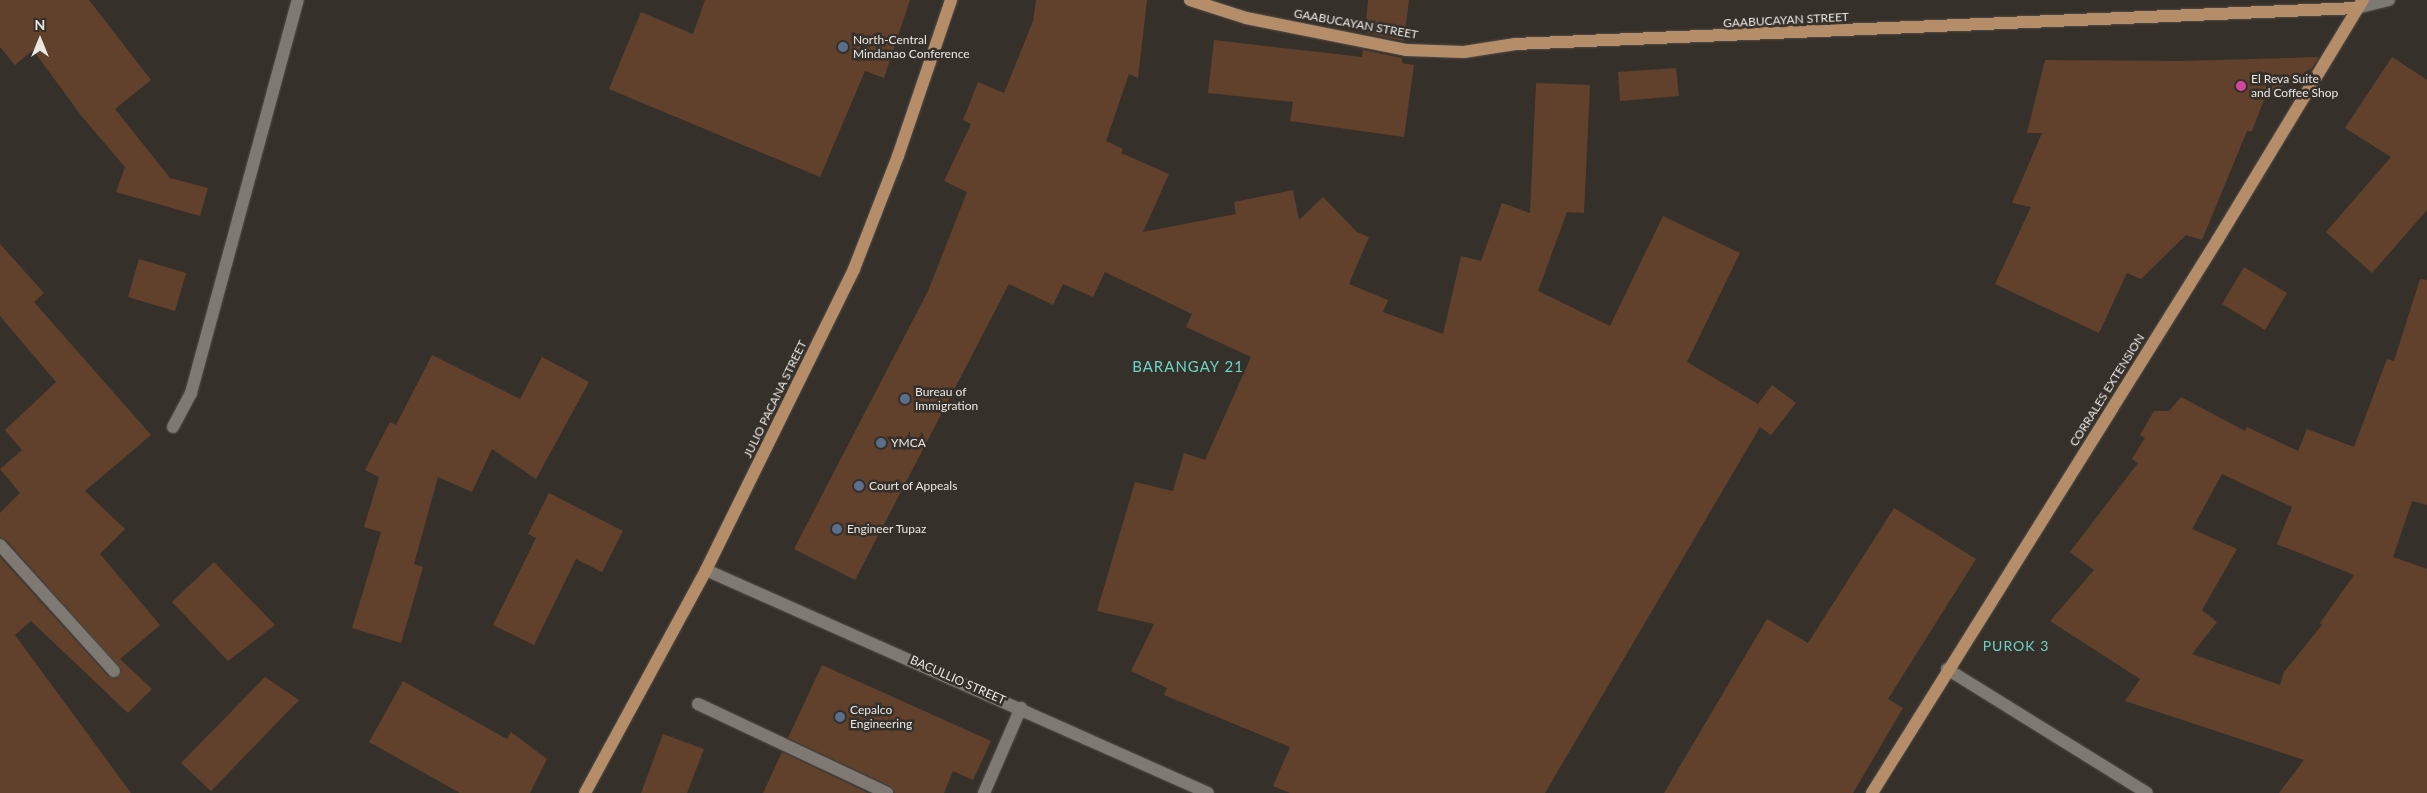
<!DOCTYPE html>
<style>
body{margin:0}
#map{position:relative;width:2427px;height:793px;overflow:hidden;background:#36302b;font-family:Lato,sans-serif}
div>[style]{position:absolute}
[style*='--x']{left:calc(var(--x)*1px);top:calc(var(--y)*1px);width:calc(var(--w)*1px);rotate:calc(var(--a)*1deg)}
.building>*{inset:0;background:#61412b}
.roads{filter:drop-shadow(0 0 1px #524e49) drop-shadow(0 0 1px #524e49)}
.minor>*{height:12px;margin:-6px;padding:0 6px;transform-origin:6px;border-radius:6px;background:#7f7973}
.major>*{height:12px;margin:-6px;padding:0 6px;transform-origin:6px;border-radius:6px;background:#b68d69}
.dots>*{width:14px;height:14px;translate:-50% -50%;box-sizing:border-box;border:2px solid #36302b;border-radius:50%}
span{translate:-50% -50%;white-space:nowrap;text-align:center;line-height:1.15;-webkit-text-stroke:5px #36302b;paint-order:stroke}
.street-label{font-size:12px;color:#eae6e3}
.poi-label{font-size:12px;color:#eae6e3}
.left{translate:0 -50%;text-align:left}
.neighbourhood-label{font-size:14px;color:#6ad3c5;letter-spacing:1px}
.quarter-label{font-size:15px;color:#6ad3c5;letter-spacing:1px}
.north{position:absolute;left:15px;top:15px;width:50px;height:50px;-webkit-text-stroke:4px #36302b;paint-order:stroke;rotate:0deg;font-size:14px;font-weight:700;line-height:20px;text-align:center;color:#eae6e3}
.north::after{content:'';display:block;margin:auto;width:18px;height:22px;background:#eae6e3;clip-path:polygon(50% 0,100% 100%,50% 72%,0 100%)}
</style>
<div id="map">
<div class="building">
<i style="clip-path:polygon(0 0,89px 0,151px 80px,115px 109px,170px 178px,208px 188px,200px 216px,116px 192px,125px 167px,83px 118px,33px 50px,15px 65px,0 47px)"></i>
<i style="clip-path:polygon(705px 0,910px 0,884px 78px,865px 71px,820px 177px,609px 89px,641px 12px,693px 34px)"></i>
<i style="clip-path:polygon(1036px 0,1147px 0,1138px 78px,1129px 74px,1106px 141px,1123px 149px,1121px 153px,1169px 174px,1143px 232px,1236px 214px,1234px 202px,1293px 190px,1299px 220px,1323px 197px,1357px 232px,1369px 237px,1349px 284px,1388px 300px,1383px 312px,1443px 334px,1461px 256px,1481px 261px,1502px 203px,1530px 213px,1536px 83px,1590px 85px,1584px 213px,1567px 212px,1538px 291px,1610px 326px,1663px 216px,1740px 253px,1687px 362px,1758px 404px,1772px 385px,1796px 403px,1771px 435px,1760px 427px,1545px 793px,1290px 793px,1273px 786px,1290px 747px,1164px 695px,1167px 688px,1131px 671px,1154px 624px,1097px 611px,1135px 482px,1173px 491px,1184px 453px,1205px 460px,1251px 357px,1186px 327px,1192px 314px,1105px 272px,1093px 297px,1063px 284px,1053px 305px,1009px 284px,855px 580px,794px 549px,928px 291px,967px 192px,944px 181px,971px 124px,963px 120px,978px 82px,1004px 93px,1033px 21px)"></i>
<i style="clip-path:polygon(1368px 0,1409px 0,1404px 41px,1365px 33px)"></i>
<i style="clip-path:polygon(1214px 40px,1362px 57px,1363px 50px,1402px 58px,1402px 63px,1414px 65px,1404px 137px,1290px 121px,1293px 102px,1208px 93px)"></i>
<i style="clip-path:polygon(2319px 57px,2312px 68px,2265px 97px,2252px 131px,2247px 131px,2202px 240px,2186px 235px,2141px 279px,2127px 273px,2099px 333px,1995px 284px,2031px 207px,2012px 203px,2042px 133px,2027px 133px,2045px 60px,2182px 61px)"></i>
<i style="clip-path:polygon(2392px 57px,2427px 80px,2427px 210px,2372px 273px,2326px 232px,2391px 157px,2345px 128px)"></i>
<i style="clip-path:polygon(1676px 68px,1679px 96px,1620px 101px,1618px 72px)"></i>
<i style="clip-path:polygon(0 244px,44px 293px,34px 302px,151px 435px,85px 491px,125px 529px,100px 554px,160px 625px,120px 659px,152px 689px,128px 713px,31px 621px,15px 635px,131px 793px,0 793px,0 557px,108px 676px,116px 679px,122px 670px,6px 540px,0 537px,0 513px,20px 493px,0 469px,22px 450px,5px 430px,56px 382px,0 316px)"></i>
<i style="clip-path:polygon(139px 259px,186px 273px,175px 311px,128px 297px)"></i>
<i style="clip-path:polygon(2244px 267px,2287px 293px,2265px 330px,2222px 304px)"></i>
<i style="clip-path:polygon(evenodd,2420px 279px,2427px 280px,2427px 505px,2412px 501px,2393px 557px,2427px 569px,2427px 793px,2279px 793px,2304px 760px,2125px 701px,2140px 679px,2050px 621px,2094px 570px,2070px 552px,2138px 463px,2132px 459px,2145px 438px,2140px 435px,2154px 411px,2169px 411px,2181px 397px,2245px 431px,2247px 427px,2298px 451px,2307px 429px,2354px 447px,2387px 359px,2394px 361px,2420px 279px,2222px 474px,2292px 507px,2277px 544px,2354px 575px,2320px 623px,2322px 625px,2284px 672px,2280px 685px,2192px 654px,2217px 622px,2202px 610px,2237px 549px,2192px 529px,2222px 474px)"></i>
<i style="clip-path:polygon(432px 355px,520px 399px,542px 357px,589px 382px,536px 479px,492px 449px,472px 492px,438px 477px,414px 564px,423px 567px,401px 643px,352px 628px,381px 532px,364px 527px,379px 477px,365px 470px,390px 422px,396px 425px)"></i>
<i style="clip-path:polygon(549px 493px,623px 531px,602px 572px,576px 559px,534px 645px,493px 625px,536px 538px,528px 534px)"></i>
<i style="clip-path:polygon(1894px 508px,1976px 559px,1888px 699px,1903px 708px,1853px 793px,1664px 793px,1767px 619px,1808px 643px)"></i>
<i style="clip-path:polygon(214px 562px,275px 625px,228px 661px,172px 602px)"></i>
<i style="clip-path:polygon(822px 665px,991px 741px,973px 780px,953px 771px,944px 793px,895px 793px,890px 786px,788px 738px)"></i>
<i style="clip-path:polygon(265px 677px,299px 700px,211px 791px,181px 763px)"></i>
<i style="clip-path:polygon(403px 681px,507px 739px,511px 732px,547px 759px,530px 793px,460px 793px,369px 742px)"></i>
<i style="clip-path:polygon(663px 734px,704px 749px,687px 793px,641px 793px)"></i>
<i style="clip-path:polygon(782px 752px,868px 793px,763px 793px)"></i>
</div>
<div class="roads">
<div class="minor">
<i style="--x:2356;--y:8;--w:34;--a:-14"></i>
<i style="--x:173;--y:427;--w:38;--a:-62"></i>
<i style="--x:191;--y:393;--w:407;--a:-74.8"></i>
<i style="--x:0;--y:545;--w:170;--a:47.9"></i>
<i style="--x:706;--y:570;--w:549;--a:23.95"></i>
<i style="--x:1947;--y:669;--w:235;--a:31.8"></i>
<i style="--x:698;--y:704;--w:209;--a:25.2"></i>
<i style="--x:984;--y:793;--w:93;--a:-66.5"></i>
</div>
<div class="major">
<i style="--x:1190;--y:0;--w:59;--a:17.8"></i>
<i style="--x:1246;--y:18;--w:163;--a:11.3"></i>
<i style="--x:1406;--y:50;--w:58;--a:2"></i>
<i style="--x:1464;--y:52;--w:52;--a:-8.9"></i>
<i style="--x:1515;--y:44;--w:842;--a:-2.45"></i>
<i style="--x:585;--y:793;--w:254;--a:-61.5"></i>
<i style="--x:706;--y:570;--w:335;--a:-63.8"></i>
<i style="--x:854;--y:269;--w:121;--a:-68.7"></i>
<i style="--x:898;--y:156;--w:165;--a:-71.2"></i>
<i style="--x:1872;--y:793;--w:653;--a:-58.01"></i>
<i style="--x:2218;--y:239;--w:280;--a:-58.8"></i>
</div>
</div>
<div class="dots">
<i style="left:843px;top:47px;background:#5c6f8a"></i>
<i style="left:2241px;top:86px;background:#d1479c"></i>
<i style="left:905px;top:399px;background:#5c6f8a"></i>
<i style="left:881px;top:443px;background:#5c6f8a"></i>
<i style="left:859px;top:486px;background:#5c6f8a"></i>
<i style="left:837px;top:529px;background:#5c6f8a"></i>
<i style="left:840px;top:717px;background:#5c6f8a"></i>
</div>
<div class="street-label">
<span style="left:1786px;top:20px;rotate:-3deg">GAABUCAYAN STREET</span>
<span style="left:1356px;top:24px;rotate:10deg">GAABUCAYAN STREET</span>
<span style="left:2107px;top:390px;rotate:-58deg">CORRALES EXTENSION</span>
<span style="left:775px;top:399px;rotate:-64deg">JULIO PACANA STREET</span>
<span style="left:958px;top:680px;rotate:24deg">BACULLIO STREET</span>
</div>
<div class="poi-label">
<span class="left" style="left:853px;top:47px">North-Central<br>Mindanao Conference</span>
<span class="left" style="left:2251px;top:86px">El Reva Suite<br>and Coffee Shop</span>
<span class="left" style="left:915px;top:399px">Bureau of<br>Immigration</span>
<span class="left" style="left:891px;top:443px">YMCA</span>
<span class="left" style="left:869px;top:486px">Court of Appeals</span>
<span class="left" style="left:847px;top:529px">Engineer Tupaz</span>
<span class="left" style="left:850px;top:717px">Cepalco<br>Engineering</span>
</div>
<div class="neighbourhood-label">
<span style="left:2016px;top:646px">PUROK 3</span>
</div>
<div class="quarter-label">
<span style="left:1188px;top:367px">BARANGAY 21</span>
</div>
<div class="north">N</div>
</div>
